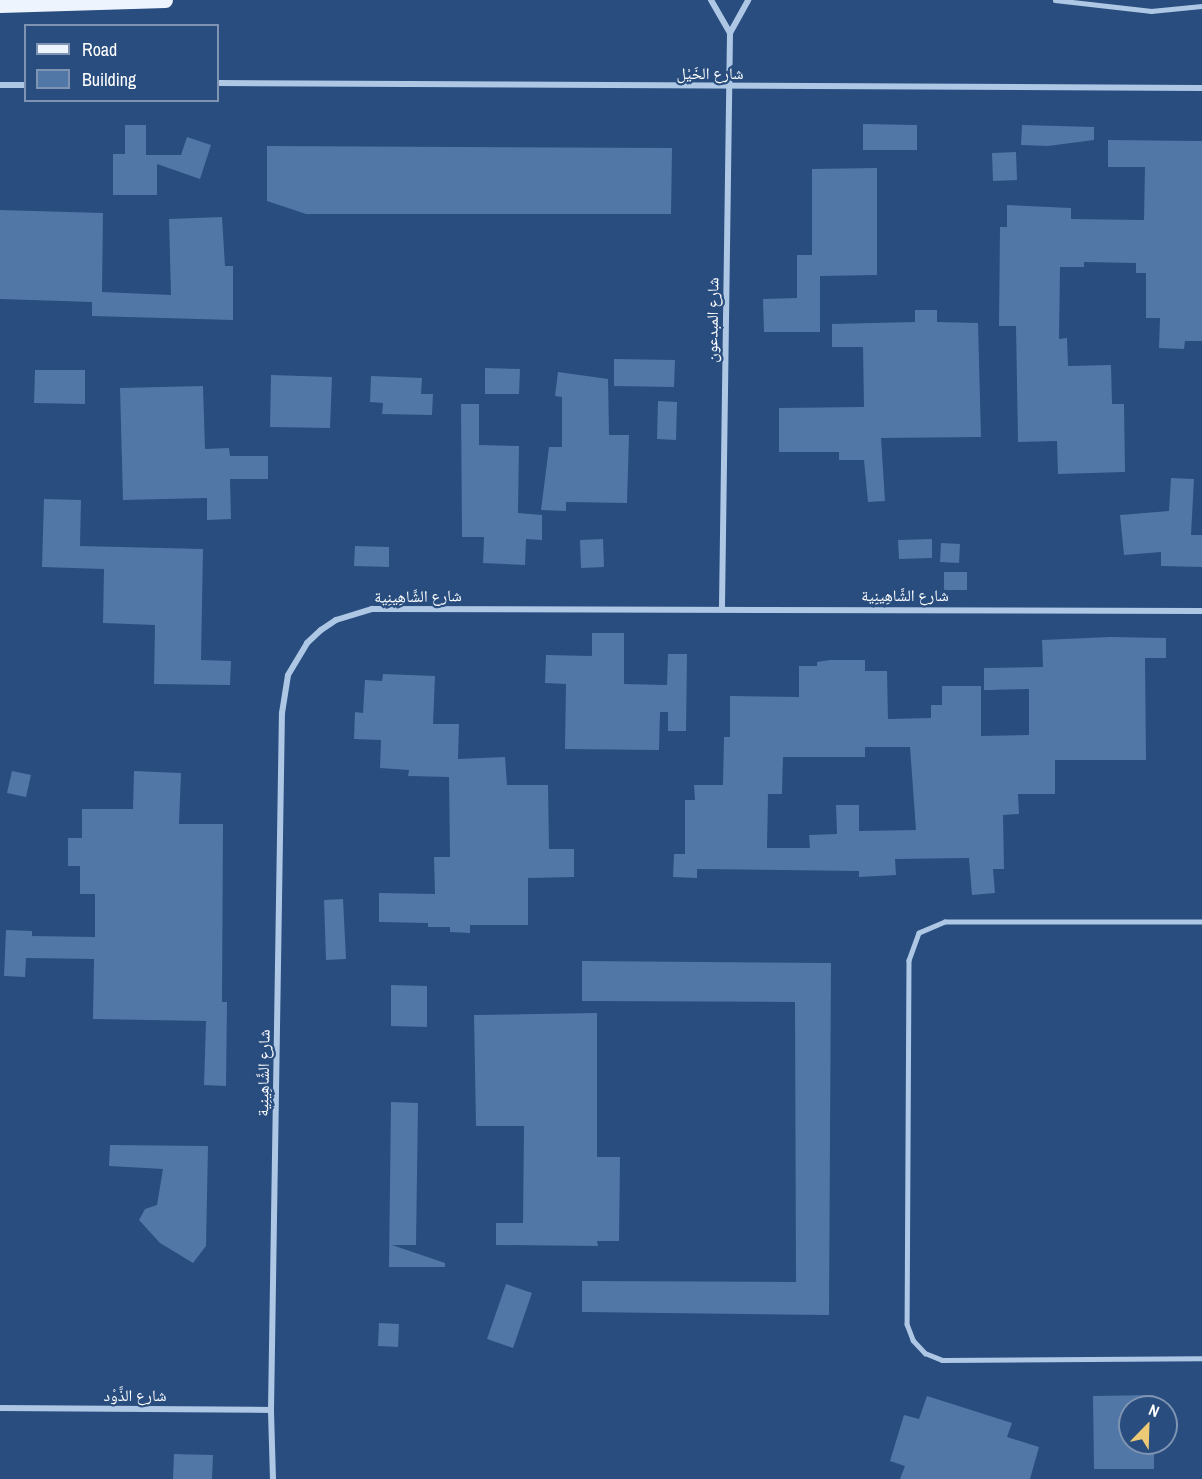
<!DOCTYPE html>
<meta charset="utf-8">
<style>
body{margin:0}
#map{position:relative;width:1202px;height:1479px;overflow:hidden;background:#284d7e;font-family:"Archivo Narrow","Noto Naskh Arabic",sans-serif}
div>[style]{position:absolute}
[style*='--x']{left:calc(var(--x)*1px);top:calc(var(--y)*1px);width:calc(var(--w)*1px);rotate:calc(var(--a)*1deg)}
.building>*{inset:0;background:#5177a6}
.lane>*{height:4.5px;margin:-2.25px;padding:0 2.25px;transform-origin:2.25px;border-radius:2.25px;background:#aec7e5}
.street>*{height:6px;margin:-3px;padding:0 3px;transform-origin:3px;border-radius:3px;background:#aec7e5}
.primary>*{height:15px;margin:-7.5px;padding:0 7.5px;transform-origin:7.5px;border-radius:7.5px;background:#eef4fd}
span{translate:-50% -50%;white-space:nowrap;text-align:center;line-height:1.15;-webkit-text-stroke:4.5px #284d7e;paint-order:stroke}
.street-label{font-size:16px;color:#fff}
.legend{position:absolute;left:24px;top:24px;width:195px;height:78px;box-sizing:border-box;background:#284d7e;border:2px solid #7e94b2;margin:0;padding:8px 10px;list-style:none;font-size:18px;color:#fff}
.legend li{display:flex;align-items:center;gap:12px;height:30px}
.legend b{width:30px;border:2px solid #7e94b2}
.north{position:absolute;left:1118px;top:1395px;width:60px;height:60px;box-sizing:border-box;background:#284d7e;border:2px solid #7e94b2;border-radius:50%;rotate:23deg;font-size:16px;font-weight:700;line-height:24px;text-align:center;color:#fff}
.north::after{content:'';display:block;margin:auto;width:21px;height:27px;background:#ecc975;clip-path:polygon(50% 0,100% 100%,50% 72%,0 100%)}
</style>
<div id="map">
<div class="building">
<i style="clip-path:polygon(863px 124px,917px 125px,917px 150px,863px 150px)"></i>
<i style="clip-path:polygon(125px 125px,146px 125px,146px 155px,181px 155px,187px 137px,211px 145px,200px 179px,157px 164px,157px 195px,113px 195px,113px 154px,125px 154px)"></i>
<i style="clip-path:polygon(1022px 125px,1094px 127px,1094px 140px,1048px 146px,1021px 145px)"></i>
<i style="clip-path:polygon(1108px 140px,1202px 141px,1202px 341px,1185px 341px,1184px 349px,1159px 348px,1160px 318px,1146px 318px,1146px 273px,1136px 273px,1136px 263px,1084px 262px,1084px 267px,1060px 267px,1059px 339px,1067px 338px,1068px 366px,1111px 365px,1112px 404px,1124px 404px,1125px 472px,1058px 474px,1057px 441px,1018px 442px,1016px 326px,999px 326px,1000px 227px,1007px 227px,1007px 205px,1071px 208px,1071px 219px,1144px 220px,1145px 167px,1108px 167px)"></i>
<i style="clip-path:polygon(267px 146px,672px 148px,671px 214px,306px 214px,267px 201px)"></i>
<i style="clip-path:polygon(1016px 152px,1017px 180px,993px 181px,992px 153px)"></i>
<i style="clip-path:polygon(877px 168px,877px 275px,820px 276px,820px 332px,764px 332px,763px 299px,797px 298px,797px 255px,812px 255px,812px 169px)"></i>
<i style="clip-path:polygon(0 210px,103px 213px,102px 292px,171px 295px,169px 219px,222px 217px,225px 266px,233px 266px,233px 320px,92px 316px,92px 302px,0 299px)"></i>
<i style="clip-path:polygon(915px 310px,937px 310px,937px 322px,978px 323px,981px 437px,881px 438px,885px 501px,868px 502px,864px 460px,839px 460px,839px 452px,779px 452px,779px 408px,864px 407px,863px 347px,832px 347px,832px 324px,915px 322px)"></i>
<i style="clip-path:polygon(614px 359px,675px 360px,674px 387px,614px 386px)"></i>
<i style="clip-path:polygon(485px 368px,520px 369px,519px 394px,485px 394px)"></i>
<i style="clip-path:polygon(35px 370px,85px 370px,85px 404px,34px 403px)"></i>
<i style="clip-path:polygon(558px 372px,608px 379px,609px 435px,629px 435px,627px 503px,566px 502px,566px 511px,541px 510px,549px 447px,562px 447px,562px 397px,555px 396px)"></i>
<i style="clip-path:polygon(271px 375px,332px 377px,330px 428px,270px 427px)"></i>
<i style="clip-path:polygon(371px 376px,422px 378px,421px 394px,433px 394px,432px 415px,382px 414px,383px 403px,370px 402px)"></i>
<i style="clip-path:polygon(203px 386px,205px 449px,229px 448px,230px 456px,268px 456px,268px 479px,230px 479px,231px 519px,207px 520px,207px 498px,123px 500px,120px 388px)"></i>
<i style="clip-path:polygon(658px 401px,677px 402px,676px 440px,657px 439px)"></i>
<i style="clip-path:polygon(461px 404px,479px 404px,479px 445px,519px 446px,518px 513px,542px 515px,542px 540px,526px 539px,525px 565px,483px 563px,484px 537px,462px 537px)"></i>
<i style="clip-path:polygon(1171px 478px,1194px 479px,1191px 535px,1202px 535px,1202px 567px,1161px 566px,1161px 552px,1124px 555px,1120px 515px,1169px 511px)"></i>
<i style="clip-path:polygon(44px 499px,81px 500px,80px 546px,203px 549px,201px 660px,231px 661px,230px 685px,154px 684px,155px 625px,103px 623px,104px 569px,42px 567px)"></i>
<i style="clip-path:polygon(603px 539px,604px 567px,581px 568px,580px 540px)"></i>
<i style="clip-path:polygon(932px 539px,932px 558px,899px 559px,898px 540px)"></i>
<i style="clip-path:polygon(941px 543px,960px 544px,959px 563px,940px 562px)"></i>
<i style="clip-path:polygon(355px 546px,389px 547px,389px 567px,354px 566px)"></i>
<i style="clip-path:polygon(944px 572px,967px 572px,967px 590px,944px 590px)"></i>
<i style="clip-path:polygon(592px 633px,624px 633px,624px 684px,667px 685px,668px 654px,687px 654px,686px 731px,668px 731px,668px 712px,660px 712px,659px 750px,565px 749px,566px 684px,545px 683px,546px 655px,592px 656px)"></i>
<i style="clip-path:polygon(evenodd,1110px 637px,1166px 638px,1166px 658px,1145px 658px,1146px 760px,1055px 760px,1055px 794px,1018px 794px,1019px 814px,1003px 815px,1004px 869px,993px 869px,995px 893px,972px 895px,969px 858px,895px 859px,896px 875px,859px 877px,859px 871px,697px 869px,697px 878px,673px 877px,674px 854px,685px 854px,685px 800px,695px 800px,694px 785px,723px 785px,724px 737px,730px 737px,730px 696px,799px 697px,799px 666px,817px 666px,817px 662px,830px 660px,865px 660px,865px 671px,887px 671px,888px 719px,931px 718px,931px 705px,942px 705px,942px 686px,981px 686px,981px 736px,1029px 735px,1029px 689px,984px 690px,984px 668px,1043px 667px,1042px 640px,1110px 637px,865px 747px,910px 747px,916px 830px,859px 831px,859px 805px,836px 805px,837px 834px,809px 835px,810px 848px,767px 848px,768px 794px,782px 794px,783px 757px,865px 757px,865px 747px)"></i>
<i style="clip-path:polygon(383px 674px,435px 676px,433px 724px,459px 724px,458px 759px,505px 757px,507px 785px,548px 785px,549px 849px,574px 849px,574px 877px,528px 878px,528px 925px,470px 925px,470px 933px,450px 932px,450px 927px,428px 927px,428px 923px,379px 922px,379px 893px,435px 894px,434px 857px,450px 857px,449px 777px,408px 776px,409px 770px,380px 768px,381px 740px,354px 739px,355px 712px,363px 713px,365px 680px,382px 681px)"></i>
<i style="clip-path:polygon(12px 771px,31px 775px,26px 797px,7px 793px)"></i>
<i style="clip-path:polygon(134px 771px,181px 773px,179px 824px,223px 824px,222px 1002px,227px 1002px,226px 1086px,204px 1085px,206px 1021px,93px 1019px,94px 959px,26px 958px,25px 977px,4px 976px,6px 930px,32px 931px,32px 936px,95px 937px,95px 894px,80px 894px,80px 866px,68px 866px,68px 838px,82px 838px,82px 809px,133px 809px)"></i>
<i style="clip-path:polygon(343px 899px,346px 959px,326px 960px,324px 900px)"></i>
<i style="clip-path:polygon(582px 961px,831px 963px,829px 1315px,582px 1312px,582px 1281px,796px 1282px,795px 1002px,582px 1001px)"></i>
<i style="clip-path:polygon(391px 985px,427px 986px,427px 1027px,391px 1026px)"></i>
<i style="clip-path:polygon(597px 1013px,597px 1157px,620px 1157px,619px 1241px,597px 1241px,598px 1246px,496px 1245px,496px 1223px,523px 1223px,524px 1126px,476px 1126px,474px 1015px)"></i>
<i style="clip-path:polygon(391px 1102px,418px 1103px,416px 1245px,392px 1245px,445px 1263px,445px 1267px,389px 1267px)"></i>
<i style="clip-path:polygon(110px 1145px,208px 1146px,206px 1246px,193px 1263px,160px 1243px,139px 1220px,145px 1209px,157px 1205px,163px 1169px,109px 1166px)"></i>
<i style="clip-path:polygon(506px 1284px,532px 1293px,513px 1348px,487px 1339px)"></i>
<i style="clip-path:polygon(379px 1323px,399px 1324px,398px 1347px,378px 1346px)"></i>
<i style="clip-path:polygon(1153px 1395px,1154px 1407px,1130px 1407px,1130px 1443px,1154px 1443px,1154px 1469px,1094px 1469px,1093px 1396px)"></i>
<i style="clip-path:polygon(927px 1396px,1012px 1423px,1007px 1437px,1039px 1447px,1030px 1479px,900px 1479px,905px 1466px,890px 1461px,904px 1415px,919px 1419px)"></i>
<i style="clip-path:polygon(174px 1454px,213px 1455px,212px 1479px,173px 1479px)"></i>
</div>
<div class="lane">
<i style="--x:1055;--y:0;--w:97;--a:6.5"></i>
<i style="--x:1151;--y:11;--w:51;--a:-5.6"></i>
<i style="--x:1202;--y:922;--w:257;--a:180"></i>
<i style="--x:945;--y:922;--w:28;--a:157"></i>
<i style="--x:919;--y:933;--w:29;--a:110"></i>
<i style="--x:909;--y:960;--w:364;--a:90.3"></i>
<i style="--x:907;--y:1324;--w:17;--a:69"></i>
<i style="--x:913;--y:1340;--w:18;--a:47"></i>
<i style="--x:925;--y:1353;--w:18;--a:22"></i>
<i style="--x:942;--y:1360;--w:260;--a:-0.4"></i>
</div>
<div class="street">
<i style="--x:711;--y:0;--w:38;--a:60"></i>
<i style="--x:730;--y:33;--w:575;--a:90.8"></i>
<i style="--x:730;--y:33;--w:38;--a:-61"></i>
<i style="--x:218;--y:83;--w:984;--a:0.29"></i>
<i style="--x:0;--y:85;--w:26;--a:0"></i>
<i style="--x:0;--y:1408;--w:271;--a:0.4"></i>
<i style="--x:273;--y:1479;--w:69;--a:-91.7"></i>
<i style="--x:271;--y:1410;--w:697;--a:-89.1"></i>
<i style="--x:282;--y:713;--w:38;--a:-81"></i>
<i style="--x:288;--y:675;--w:37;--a:-59"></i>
<i style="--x:307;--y:643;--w:19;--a:-43"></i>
<i style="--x:321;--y:630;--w:18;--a:-34"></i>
<i style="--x:336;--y:620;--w:38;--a:-17"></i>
<i style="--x:372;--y:609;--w:830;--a:0.14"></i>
</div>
<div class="primary">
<i style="--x:0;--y:5;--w:165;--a:-1.7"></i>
</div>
<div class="street-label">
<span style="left:710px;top:73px">شارع الخَيْل</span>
<span style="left:712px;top:320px;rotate:-89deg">شارع المبدعون</span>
<span style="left:905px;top:595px">شارع الشَّاهِينِية</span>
<span style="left:418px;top:596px;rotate:-1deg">شارع الشَّاهِينِية</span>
<span style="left:263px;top:1073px;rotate:-89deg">شارع الشَّاهِينِية</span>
<span style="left:135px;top:1395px">شارع الذَّوْد</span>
</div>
<ul class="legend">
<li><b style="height:8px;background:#eef4fd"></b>Road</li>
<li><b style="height:16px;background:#5177a6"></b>Building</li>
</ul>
<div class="north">N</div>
</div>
